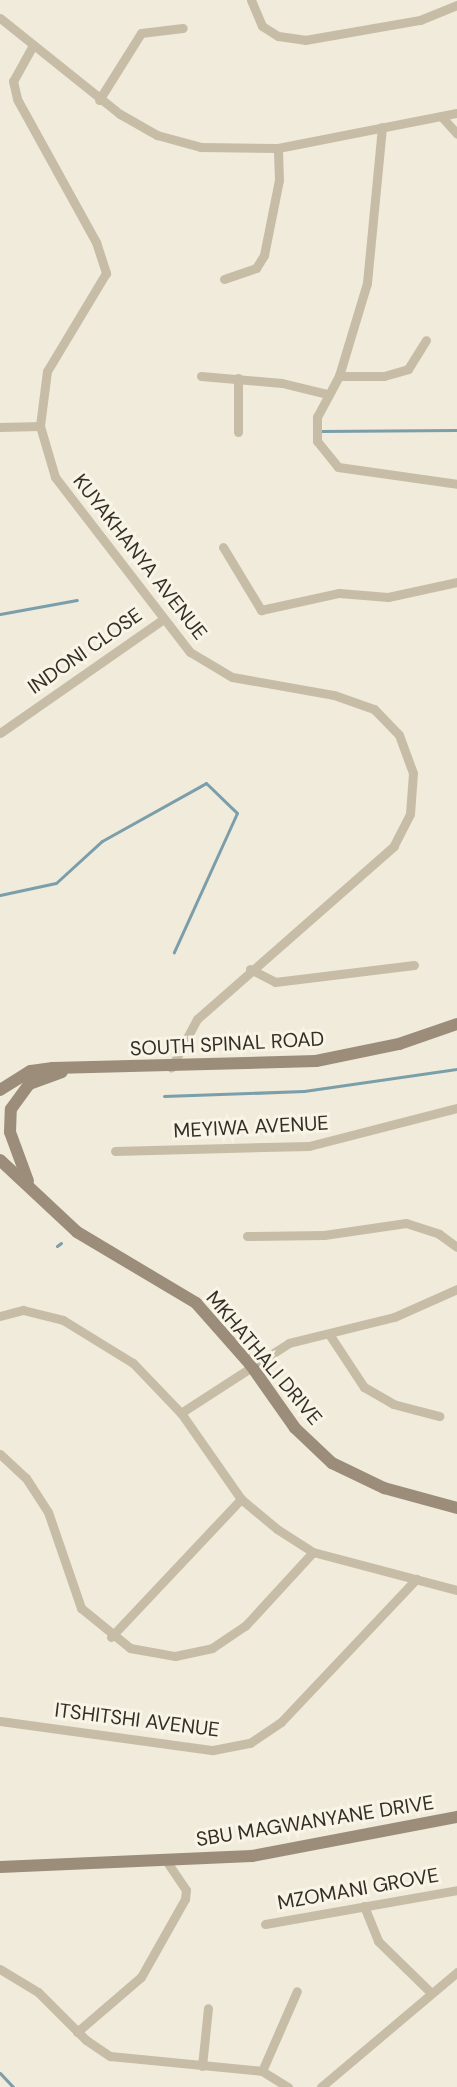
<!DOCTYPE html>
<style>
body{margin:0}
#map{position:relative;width:457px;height:2087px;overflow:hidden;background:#f0ebda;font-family:"DM Sans",sans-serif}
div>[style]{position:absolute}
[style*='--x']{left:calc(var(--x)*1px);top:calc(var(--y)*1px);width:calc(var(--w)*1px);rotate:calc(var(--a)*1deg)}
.stream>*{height:3px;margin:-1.5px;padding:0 1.5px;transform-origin:1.5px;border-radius:1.5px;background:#7b9eab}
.street>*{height:9px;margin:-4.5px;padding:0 4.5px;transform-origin:4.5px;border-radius:4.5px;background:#c7bda7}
.secondary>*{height:12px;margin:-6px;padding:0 6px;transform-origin:6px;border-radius:6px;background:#9b8d79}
span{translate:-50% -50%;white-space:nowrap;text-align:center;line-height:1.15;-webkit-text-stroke:6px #f8f4e6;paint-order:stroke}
.street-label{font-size:20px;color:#342e27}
</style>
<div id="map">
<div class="stream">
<i style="--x:320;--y:431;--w:137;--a:-0.4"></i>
<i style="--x:0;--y:614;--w:78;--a:-10.3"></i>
<i style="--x:0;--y:895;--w:57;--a:-12.1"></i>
<i style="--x:56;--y:883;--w:62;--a:-42.4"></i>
<i style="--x:102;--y:841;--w:119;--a:-29.1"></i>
<i style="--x:206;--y:783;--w:43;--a:44.1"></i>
<i style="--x:237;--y:813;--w:153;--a:114.4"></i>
<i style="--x:164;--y:1096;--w:140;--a:-2"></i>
<i style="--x:304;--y:1091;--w:155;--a:-8.2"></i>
<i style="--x:57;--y:1246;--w:5;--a:-37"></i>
<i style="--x:0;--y:2073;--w:19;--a:47"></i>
</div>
<div class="street">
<i style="--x:251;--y:0;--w:28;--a:67"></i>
<i style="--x:262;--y:26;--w:19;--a:32"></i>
<i style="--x:278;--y:36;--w:27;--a:8"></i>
<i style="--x:305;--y:40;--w:117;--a:-9.9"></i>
<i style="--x:420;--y:20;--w:40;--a:-22"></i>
<i style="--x:0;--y:18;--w:154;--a:38.7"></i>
<i style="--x:120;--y:114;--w:43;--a:29.6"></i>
<i style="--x:157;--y:135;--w:46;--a:15.3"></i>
<i style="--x:201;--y:147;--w:77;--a:0.7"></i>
<i style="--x:278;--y:148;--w:182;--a:-11.1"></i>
<i style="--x:32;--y:47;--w:39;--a:119"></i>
<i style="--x:13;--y:81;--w:18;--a:77"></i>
<i style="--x:17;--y:99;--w:163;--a:61.1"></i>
<i style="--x:96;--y:242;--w:33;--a:72"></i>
<i style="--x:106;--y:273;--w:114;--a:121"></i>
<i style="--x:47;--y:371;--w:55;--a:97.3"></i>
<i style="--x:40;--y:426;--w:53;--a:73.6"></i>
<i style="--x:55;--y:477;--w:221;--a:52.4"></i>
<i style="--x:190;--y:652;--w:49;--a:30.8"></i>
<i style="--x:232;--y:677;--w:104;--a:10"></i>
<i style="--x:334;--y:695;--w:42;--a:19.3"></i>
<i style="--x:374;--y:709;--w:36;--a:46"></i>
<i style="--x:399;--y:735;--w:40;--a:69.8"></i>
<i style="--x:413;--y:773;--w:41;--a:94.2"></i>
<i style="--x:410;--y:814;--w:36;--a:117"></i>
<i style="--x:394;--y:846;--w:262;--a:138.7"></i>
<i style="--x:197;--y:1019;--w:55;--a:118"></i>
<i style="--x:99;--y:100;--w:79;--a:-57.9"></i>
<i style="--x:141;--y:33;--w:42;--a:-6.8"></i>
<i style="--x:441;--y:116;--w:24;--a:48"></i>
<i style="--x:382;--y:127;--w:157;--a:95.5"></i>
<i style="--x:367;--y:283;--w:97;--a:106.8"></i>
<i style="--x:339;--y:376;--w:47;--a:118.2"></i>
<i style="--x:317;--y:417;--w:24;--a:90"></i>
<i style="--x:317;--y:441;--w:33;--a:51"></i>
<i style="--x:338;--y:467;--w:120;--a:8.1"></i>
<i style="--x:224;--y:279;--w:34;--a:-19"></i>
<i style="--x:256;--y:268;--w:15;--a:-58"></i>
<i style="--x:264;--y:255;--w:76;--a:-78.7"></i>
<i style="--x:279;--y:180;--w:32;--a:-92"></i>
<i style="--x:201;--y:376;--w:81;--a:4.9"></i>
<i style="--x:282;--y:383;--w:46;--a:13.7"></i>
<i style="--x:339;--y:376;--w:45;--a:0"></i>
<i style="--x:384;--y:376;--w:25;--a:-16"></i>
<i style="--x:408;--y:369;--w:34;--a:-58"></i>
<i style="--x:238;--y:378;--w:54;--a:90"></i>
<i style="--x:0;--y:427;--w:40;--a:-1.4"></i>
<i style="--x:223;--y:547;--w:74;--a:58.9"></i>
<i style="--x:261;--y:610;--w:80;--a:-12.3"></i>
<i style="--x:339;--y:593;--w:49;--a:4.7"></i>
<i style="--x:388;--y:597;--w:71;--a:-12.3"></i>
<i style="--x:0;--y:733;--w:198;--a:-34.9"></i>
<i style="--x:250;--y:969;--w:28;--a:27"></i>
<i style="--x:275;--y:982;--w:140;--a:-7"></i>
<i style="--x:115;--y:1151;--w:194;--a:-1.5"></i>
<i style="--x:309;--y:1146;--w:153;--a:-14.4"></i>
<i style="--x:247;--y:1236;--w:77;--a:-0.7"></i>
<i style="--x:324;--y:1235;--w:83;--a:-8.3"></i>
<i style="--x:406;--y:1223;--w:35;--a:18"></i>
<i style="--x:439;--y:1234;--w:22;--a:36"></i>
<i style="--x:457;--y:1289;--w:69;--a:156"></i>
<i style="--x:394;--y:1317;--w:108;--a:166.1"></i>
<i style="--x:289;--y:1343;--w:129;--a:147.1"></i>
<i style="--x:181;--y:1413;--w:105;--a:55.1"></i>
<i style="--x:241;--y:1499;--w:47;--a:39.8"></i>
<i style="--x:277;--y:1529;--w:43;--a:32.6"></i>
<i style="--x:313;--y:1552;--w:149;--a:14.8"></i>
<i style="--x:0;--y:1316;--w:24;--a:-15"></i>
<i style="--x:23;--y:1310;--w:41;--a:14"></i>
<i style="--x:63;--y:1320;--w:82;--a:31.6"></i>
<i style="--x:133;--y:1363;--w:69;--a:46.2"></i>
<i style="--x:329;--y:1334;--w:64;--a:56.6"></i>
<i style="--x:364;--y:1387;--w:34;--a:30"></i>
<i style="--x:393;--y:1404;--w:48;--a:14.6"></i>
<i style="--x:0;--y:1454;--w:35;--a:43"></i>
<i style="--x:26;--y:1478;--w:40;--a:57.1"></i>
<i style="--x:48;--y:1512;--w:102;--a:71"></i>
<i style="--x:81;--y:1608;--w:63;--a:39.2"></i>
<i style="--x:130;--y:1648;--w:46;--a:10.1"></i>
<i style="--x:175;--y:1656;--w:38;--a:-12"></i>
<i style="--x:212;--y:1648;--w:40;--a:-34"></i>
<i style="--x:245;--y:1626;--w:100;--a:-47.4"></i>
<i style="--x:111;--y:1637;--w:190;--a:-46.7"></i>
<i style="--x:0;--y:1721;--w:215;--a:7.8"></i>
<i style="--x:213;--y:1750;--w:38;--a:-11"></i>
<i style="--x:250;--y:1743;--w:37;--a:-34"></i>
<i style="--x:281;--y:1722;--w:197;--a:-46.6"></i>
<i style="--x:364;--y:1906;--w:38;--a:68"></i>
<i style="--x:378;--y:1941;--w:73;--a:44.4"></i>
<i style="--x:265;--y:1924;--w:195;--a:-10"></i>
<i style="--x:0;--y:1969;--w:44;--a:31.2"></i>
<i style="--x:38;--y:1992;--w:68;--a:45"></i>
<i style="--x:86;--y:2040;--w:29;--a:34"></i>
<i style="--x:110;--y:2056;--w:153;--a:5.6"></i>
<i style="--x:262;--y:2071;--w:31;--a:32"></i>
<i style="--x:77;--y:2032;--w:84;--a:-40.7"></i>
<i style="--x:141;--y:1977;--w:90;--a:-60.6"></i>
<i style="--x:185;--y:1899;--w:9;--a:-84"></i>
<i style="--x:186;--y:1890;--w:32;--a:-124"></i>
<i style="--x:202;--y:2066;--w:58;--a:-84.1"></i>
<i style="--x:262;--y:2071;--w:87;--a:-66.4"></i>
<i style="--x:321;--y:2087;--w:178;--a:-40.2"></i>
</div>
<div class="secondary">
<i style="--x:0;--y:1090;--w:36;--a:-32"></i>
<i style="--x:31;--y:1071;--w:22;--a:-8"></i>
<i style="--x:53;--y:1068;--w:263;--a:-1.5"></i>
<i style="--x:316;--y:1061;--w:85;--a:-11.6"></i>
<i style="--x:399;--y:1044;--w:61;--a:-19"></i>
<i style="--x:0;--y:1160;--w:105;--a:43.1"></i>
<i style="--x:77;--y:1232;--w:139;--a:30.8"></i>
<i style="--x:196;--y:1303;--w:81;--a:48.5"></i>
<i style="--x:250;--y:1364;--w:78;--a:54.9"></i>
<i style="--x:295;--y:1428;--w:51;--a:43.4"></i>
<i style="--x:332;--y:1463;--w:58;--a:25.7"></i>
<i style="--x:384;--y:1488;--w:76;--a:15.3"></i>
<i style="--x:28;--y:1181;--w:52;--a:-110.2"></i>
<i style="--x:10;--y:1132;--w:23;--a:-88"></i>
<i style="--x:11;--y:1109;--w:31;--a:-54"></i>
<i style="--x:29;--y:1084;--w:35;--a:-20"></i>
<i style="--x:0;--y:1867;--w:252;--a:-2.5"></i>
<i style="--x:252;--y:1856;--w:209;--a:-10.8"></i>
</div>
<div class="street-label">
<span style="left:140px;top:557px;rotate:52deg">KUYAKHANYA AVENUE</span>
<span style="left:85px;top:651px;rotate:-35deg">INDONI CLOSE</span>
<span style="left:227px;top:1044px;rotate:-3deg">SOUTH SPINAL ROAD</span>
<span style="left:251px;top:1127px;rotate:-3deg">MEYIWA AVENUE</span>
<span style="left:264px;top:1358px;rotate:50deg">MKHATHALI DRIVE</span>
<span style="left:137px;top:1720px;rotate:7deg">ITSHITSHI AVENUE</span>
<span style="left:315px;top:1821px;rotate:-9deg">SBU MAGWANYANE DRIVE</span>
<span style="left:358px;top:1889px;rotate:-10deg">MZOMANI GROVE</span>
</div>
</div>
